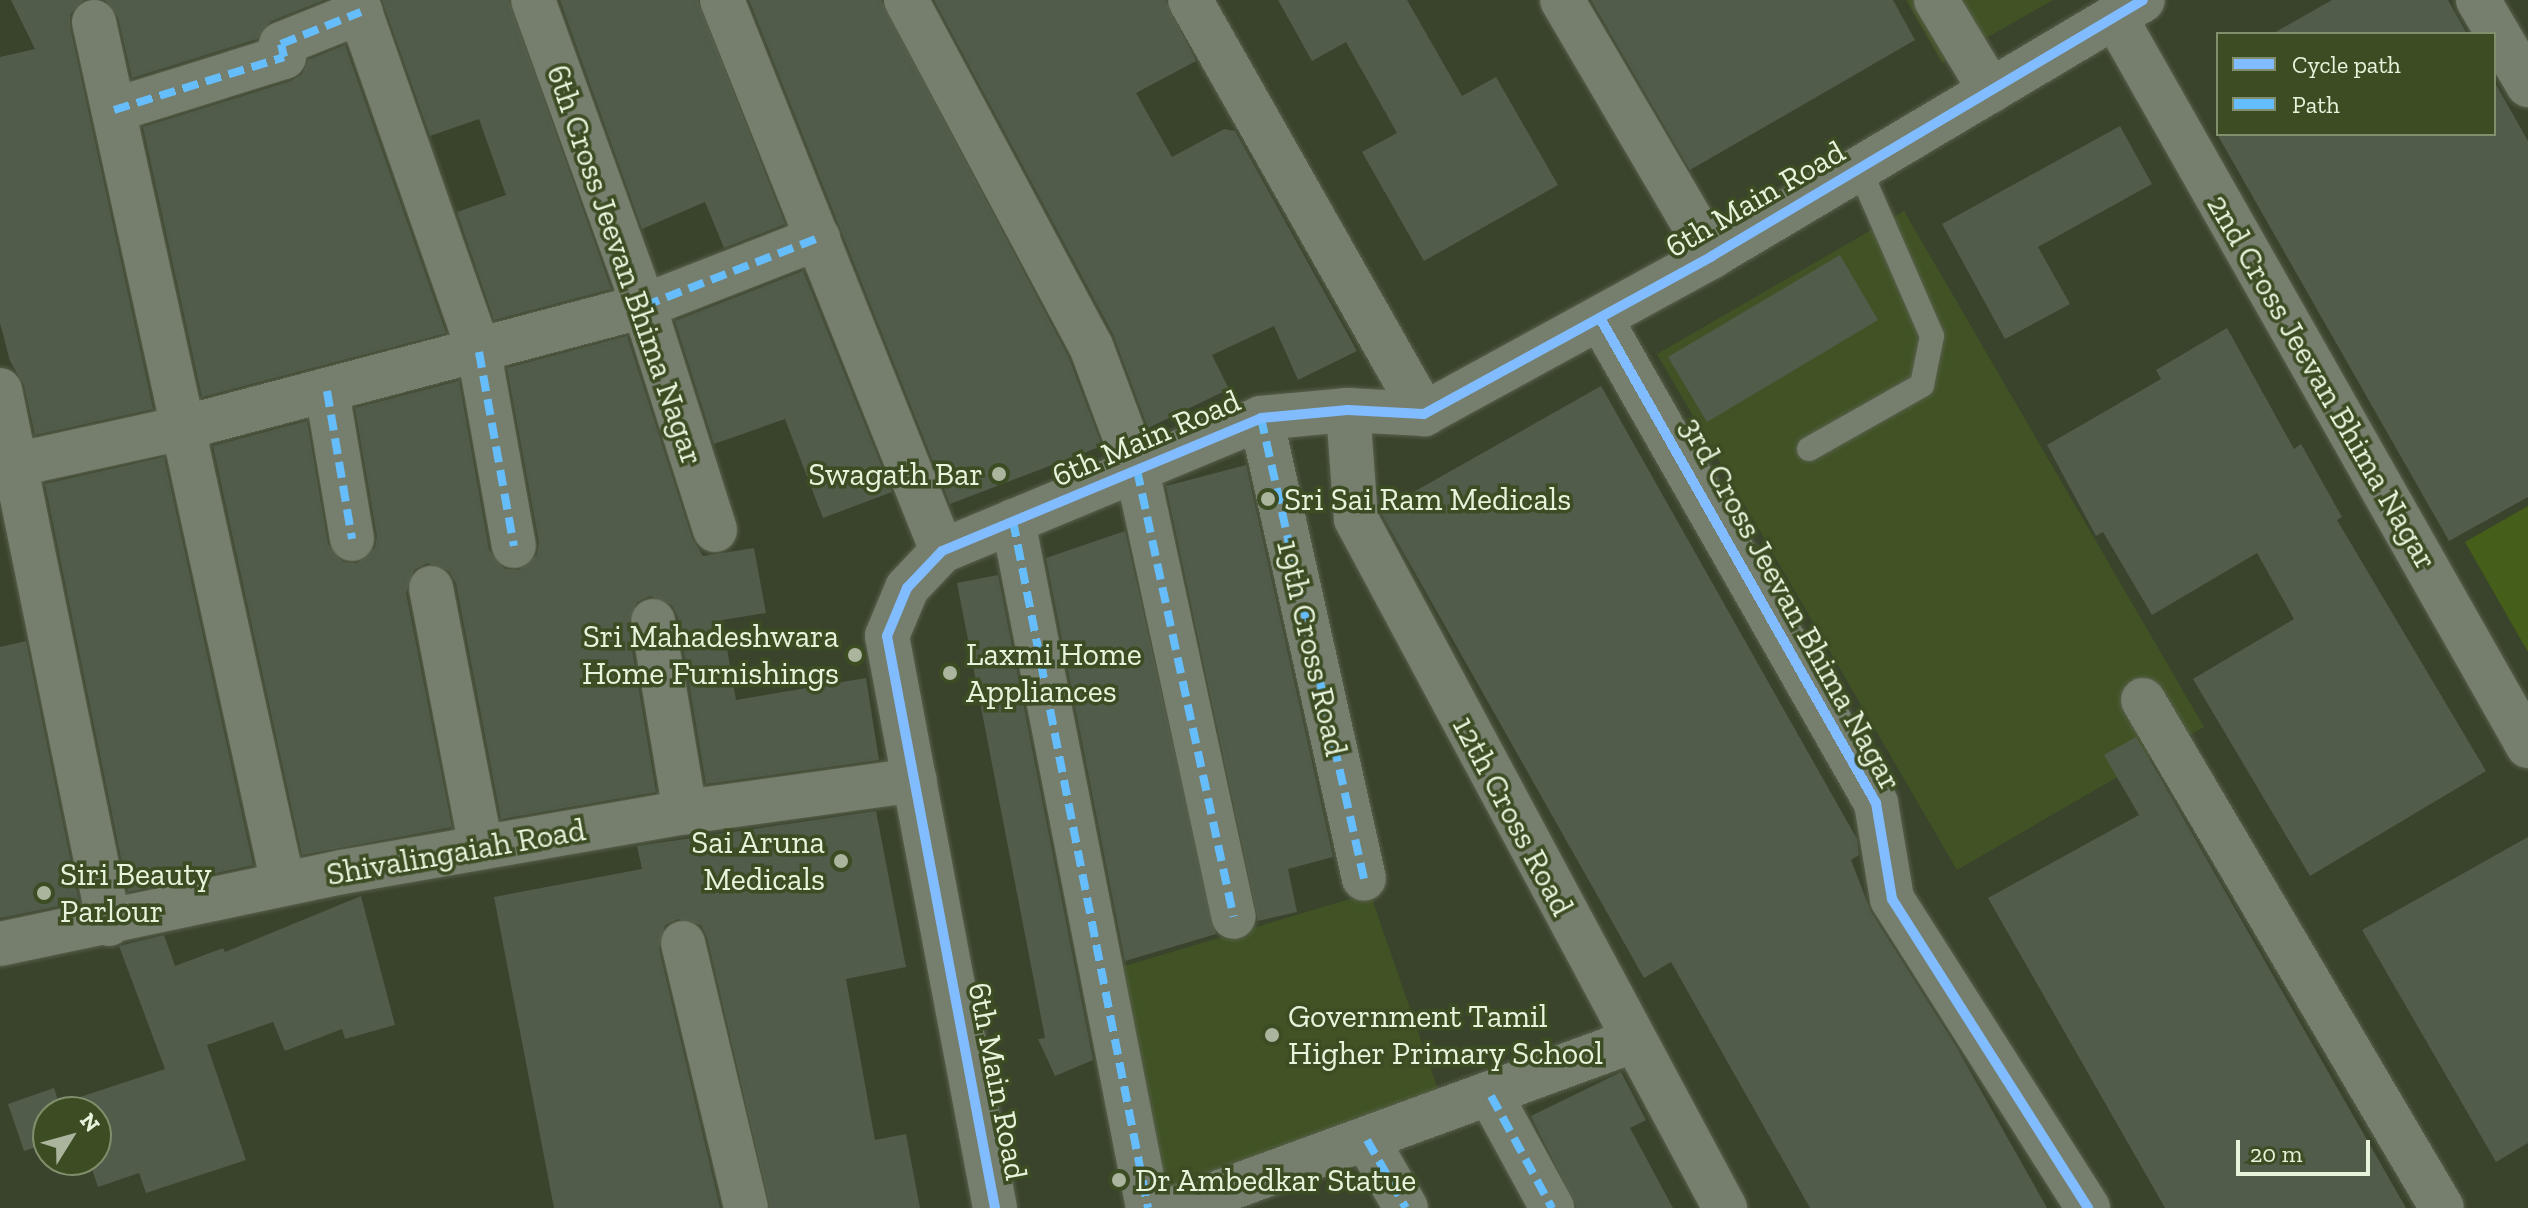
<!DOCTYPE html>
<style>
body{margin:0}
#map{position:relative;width:2528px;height:1208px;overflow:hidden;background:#3a432c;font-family:"Zilla Slab",serif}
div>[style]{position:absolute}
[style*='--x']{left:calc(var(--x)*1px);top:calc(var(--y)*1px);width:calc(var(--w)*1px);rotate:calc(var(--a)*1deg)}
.built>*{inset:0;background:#415325}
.green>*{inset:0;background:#455e19}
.building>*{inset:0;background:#515c4b}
.roads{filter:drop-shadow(0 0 2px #58604c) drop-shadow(0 0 2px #58604c)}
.service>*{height:24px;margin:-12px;padding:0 12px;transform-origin:12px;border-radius:12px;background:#767e6d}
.minor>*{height:44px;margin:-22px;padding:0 22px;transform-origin:22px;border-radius:22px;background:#767e6d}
.tertiary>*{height:44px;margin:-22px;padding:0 22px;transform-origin:22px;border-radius:22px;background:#767e6d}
.quiet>*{height:8px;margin-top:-4px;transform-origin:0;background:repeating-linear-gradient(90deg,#66bdfb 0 16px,transparent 0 24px)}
.cycleway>*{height:10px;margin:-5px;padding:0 5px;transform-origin:5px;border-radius:5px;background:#80bcff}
.dots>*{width:22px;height:22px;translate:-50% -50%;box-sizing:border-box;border:4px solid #3c4c23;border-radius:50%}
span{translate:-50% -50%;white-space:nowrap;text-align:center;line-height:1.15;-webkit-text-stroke:7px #3c4c23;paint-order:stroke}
.street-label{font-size:32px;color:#e8f3db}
.poi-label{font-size:32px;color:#e8f3db}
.right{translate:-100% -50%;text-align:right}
.left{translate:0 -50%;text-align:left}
.legend{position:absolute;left:2216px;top:32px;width:280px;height:104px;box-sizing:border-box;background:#3c4c23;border:2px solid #818f6d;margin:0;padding:10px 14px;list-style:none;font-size:24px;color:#e8f3db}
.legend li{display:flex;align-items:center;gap:16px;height:40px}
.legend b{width:40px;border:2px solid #818f6d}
.north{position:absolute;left:32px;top:1096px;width:80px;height:80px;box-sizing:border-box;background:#3c4c23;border:2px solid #818f6d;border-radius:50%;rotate:53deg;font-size:22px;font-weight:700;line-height:32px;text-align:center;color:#e8f3db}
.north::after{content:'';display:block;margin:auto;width:28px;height:36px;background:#abb59e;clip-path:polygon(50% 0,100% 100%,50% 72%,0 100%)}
.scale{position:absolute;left:2236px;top:1140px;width:134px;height:36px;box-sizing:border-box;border:4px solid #e8f3db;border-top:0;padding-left:10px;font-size:24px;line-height:28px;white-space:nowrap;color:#e8f3db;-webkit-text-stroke:6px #3c4c23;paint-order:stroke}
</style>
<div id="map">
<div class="built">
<i style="clip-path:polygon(1906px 0,2053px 0,1942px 63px)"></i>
<i style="clip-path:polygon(1904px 211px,2204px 727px,1957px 870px,1657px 354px)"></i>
<i style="clip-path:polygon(1370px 893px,1442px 1101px,1162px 1204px,1111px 970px)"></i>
</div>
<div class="green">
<i style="clip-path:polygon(2528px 506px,2528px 652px,2465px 542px)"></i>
</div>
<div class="building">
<i style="clip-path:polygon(11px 0,84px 0,70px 14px,70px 27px,153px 409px,35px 435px,24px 385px,10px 361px,0 323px,0 57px,35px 49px)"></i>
<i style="clip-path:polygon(105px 0,324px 0,271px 21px,257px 39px,132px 78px,118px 17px)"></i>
<i style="clip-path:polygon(382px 0,509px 0,611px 289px,494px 320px,457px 212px,506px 195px,479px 119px,430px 136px)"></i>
<i style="clip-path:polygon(560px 0,698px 0,785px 224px,724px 248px,705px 202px,642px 229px)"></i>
<i style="clip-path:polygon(749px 0,881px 0,1068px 356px,1102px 446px,950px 504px)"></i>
<i style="clip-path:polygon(934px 0,1165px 0,1196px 61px,1136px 93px,1172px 157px,1224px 129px,1235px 131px,1357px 351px,1298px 380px,1274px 326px,1212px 355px,1229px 389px,1148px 428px,1113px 334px)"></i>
<i style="clip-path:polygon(1278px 0,1407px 0,1462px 96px,1496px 77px,1558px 185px,1424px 261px,1362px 152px,1397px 133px,1346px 42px,1312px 61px)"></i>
<i style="clip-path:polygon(1591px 0,1893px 0,1915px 40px,1690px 170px)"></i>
<i style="clip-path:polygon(2332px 0,2448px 0,2467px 34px,2272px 34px)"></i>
<i style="clip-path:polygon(345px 45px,446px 333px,202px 397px,143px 127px,291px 81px,302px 74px,308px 60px)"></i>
<i style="clip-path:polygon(2494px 81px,2528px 141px,2528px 497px,2449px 541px,2217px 134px,2494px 134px)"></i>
<i style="clip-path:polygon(2120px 126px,2152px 184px,2038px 247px,2070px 304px,2005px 339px,1942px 224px)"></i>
<i style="clip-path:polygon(1840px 255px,1878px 320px,1707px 422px,1668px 357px)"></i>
<i style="clip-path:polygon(803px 271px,892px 492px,823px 518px,785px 419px,714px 444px,675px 321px)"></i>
<i style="clip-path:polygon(2227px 328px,2294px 449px,2301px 444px,2342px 517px,2337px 520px,2486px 771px,2310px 876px,2193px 679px,2294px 619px,2257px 553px,2152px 615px,2103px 532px,2096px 536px,2047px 445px,2161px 379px,2156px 370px)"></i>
<i style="clip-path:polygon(627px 336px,692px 538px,703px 556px,754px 548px,766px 613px,722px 620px,736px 700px,866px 678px,879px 760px,706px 784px,678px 617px,672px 605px,650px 596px,637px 602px,628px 625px,656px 792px,501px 819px,456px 583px,449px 571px,427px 563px,414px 570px,406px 593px,452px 827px,302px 855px,213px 446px,307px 421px,328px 544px,343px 562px,357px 563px,375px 548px,377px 536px,355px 408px,459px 381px,489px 550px,505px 569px,519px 570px,537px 555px,539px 542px,507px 368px)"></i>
<i style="clip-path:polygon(1601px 386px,1857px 839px,1859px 855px,1851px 860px,1871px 912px,1957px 1048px,2047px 1208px,1810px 1208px,1671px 962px,1644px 978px,1380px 511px)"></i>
<i style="clip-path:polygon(164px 457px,253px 865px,128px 892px,45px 484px)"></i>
<i style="clip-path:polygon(1246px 465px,1333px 857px,1288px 869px,1297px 912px,1258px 921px,1166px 486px)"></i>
<i style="clip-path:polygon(1125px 531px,1216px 934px,1125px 961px,1046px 558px)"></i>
<i style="clip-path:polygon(998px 575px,1093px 1060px,1055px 1076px,1038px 1039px,1045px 1038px,957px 583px)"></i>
<i style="clip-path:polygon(26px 641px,79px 902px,0 918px,0 647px)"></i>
<i style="clip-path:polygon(2136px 737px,2159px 776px,2406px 1208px,2165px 1208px,1988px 898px,2139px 815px,2104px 755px)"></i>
<i style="clip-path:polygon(876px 811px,906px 967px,846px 979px,875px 1140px,906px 1134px,920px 1208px,770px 1208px,707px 937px,701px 925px,678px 919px,665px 925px,659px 949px,720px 1208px,554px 1208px,494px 897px,642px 869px,637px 846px)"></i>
<i style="clip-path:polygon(2528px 837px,2528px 1143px,2496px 1162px,2362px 930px)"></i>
<i style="clip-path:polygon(361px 896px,395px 1025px,345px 1039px,342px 1029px,285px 1051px,273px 1022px,207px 1045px,246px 1160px,146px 1193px,139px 1173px,98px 1187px,89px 1160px,96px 1160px,96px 1112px,72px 1112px,68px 1101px,165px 1069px,119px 946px,164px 935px,175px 966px,223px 948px,225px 952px)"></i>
<i style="clip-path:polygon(1621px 1072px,1646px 1120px,1630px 1128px,1673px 1208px,1577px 1208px,1531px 1116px)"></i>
<i style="clip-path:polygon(54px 1088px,62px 1112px,48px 1112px,48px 1143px,24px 1151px,8px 1104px)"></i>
</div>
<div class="roads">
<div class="service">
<i style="--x:1809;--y:449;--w:130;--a:-29.5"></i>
<i style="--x:1922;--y:385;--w:50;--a:-78.5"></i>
<i style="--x:1932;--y:336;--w:183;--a:-113.5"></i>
</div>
<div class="minor">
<i style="--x:356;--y:0;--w:373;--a:70.7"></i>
<i style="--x:479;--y:352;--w:197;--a:79.8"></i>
<i style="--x:533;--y:0;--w:326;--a:70.1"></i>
<i style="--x:644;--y:306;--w:235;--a:72.4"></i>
<i style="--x:722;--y:0;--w:593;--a:68.23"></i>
<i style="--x:906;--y:0;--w:392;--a:61.9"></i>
<i style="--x:1091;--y:346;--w:132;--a:69.6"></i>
<i style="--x:1137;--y:470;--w:457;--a:77.8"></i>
<i style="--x:1190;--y:0;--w:476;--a:60.5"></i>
<i style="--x:1562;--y:0;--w:297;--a:59.6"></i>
<i style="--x:1936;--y:0;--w:106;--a:58.9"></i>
<i style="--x:2478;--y:0;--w:99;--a:59.5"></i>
<i style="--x:2115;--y:17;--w:838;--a:60.47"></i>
<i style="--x:94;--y:22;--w:882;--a:77.63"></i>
<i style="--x:114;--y:110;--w:178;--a:-17.3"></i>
<i style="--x:284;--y:57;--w:13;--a:-103"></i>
<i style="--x:281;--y:44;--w:86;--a:-21.8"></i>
<i style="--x:1600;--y:318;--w:558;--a:60.36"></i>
<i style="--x:1876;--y:803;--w:97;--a:80.5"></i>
<i style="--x:1892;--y:899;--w:366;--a:57.6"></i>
<i style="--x:0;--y:390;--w:545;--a:78.46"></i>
<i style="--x:327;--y:391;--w:150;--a:80.4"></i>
<i style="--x:1348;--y:410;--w:109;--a:85.8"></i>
<i style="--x:1356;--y:519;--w:782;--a:61.83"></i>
<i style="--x:1261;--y:418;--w:472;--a:77.4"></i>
<i style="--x:0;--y:468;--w:190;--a:-12.4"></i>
<i style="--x:186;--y:427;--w:474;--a:-14.8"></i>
<i style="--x:644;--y:306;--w:187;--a:-21.3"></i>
<i style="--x:1013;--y:521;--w:700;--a:78.88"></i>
<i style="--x:431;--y:588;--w:264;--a:79.1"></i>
<i style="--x:653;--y:621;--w:194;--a:80.5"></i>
<i style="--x:2143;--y:700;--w:589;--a:59.52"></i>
<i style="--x:683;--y:943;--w:272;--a:76.6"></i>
<i style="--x:1491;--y:1096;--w:128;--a:61.4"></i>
<i style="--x:1367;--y:1140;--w:78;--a:60.2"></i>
<i style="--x:1176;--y:1208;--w:487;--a:-20.1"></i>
</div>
<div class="tertiary">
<i style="--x:0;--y:944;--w:349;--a:-11.9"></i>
<i style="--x:342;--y:872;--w:348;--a:-9.9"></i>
<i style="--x:685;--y:812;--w:232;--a:-7.9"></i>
<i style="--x:995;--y:1208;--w:582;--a:-100.69"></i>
<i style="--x:887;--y:636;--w:52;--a:-67.4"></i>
<i style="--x:907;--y:588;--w:51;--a:-46.6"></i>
<i style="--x:942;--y:551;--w:346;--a:-22.6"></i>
<i style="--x:1261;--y:418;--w:87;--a:-5.3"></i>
<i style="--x:1348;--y:410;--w:76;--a:3"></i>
<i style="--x:1424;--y:414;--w:328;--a:-28.7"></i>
<i style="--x:1712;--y:256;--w:501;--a:-30.71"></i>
</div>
</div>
<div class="quiet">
<i style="--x:114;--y:110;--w:178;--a:-17.3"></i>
<i style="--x:284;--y:57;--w:13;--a:-103"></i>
<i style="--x:281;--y:44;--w:86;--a:-21.8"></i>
<i style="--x:644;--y:306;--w:187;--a:-21.3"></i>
<i style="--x:479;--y:352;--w:197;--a:79.8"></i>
<i style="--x:327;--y:391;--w:150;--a:80.4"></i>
<i style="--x:1261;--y:418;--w:472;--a:77.4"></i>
<i style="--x:1137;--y:470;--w:457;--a:77.8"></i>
<i style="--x:1013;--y:521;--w:700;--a:78.88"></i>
<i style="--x:1491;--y:1096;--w:128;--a:61.4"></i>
<i style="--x:1367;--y:1140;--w:78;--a:60.2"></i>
</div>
<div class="cycleway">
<i style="--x:1600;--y:318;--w:558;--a:60.36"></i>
<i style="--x:1876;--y:803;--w:97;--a:80.5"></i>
<i style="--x:1892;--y:899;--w:366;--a:57.6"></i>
<i style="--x:995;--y:1208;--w:582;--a:-100.69"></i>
<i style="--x:887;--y:636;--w:52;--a:-67.4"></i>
<i style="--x:907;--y:588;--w:51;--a:-46.6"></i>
<i style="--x:942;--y:551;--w:346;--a:-22.6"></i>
<i style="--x:1261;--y:418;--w:87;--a:-5.3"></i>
<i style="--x:1348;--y:410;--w:76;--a:3"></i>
<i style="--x:1424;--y:414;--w:328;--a:-28.7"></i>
<i style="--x:1712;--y:256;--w:501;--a:-30.71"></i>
</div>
<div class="dots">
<i style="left:999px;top:474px;background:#abb59e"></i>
<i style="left:1268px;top:499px;background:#abb59e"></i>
<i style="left:855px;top:655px;background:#abb59e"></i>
<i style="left:950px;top:673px;background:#abb59e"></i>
<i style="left:841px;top:861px;background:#abb59e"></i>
<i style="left:44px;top:893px;background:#abb59e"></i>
<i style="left:1272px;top:1035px;background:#abb59e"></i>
<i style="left:1119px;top:1180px;background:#abb59e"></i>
</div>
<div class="street-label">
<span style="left:1755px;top:199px;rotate:-30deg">6th Main Road</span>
<span style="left:625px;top:265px;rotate:71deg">6th Cross Jeevan Bhima Nagar</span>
<span style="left:2322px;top:382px;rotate:60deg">2nd Cross Jeevan Bhima Nagar</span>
<span style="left:1146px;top:438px;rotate:-23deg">6th Main Road</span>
<span style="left:1791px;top:604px;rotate:61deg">3rd Cross Jeevan Bhima Nagar</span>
<span style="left:1312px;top:648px;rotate:77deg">19th Cross Road</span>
<span style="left:1513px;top:816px;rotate:62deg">12th Cross Road</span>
<span style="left:456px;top:852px;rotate:-10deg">Shivalingaiah Road</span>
<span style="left:998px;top:1081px;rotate:79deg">6th Main Road</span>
</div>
<div class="poi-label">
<span class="right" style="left:983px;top:474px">Swagath Bar</span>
<span class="left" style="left:1284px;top:499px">Sri Sai Ram Medicals</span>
<span class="right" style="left:839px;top:655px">Sri Mahadeshwara<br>Home Furnishings</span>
<span class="left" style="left:966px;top:673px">Laxmi Home<br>Appliances</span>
<span class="right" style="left:825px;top:861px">Sai Aruna<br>Medicals</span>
<span class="left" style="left:60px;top:893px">Siri Beauty<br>Parlour</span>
<span class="left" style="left:1288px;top:1035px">Government Tamil<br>Higher Primary School</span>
<span class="left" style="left:1135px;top:1180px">Dr Ambedkar Statue</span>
</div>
<ul class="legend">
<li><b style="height:10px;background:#80bcff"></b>Cycle path</li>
<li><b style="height:10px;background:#66bdfb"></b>Path</li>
</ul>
<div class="north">N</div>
<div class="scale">20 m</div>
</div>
